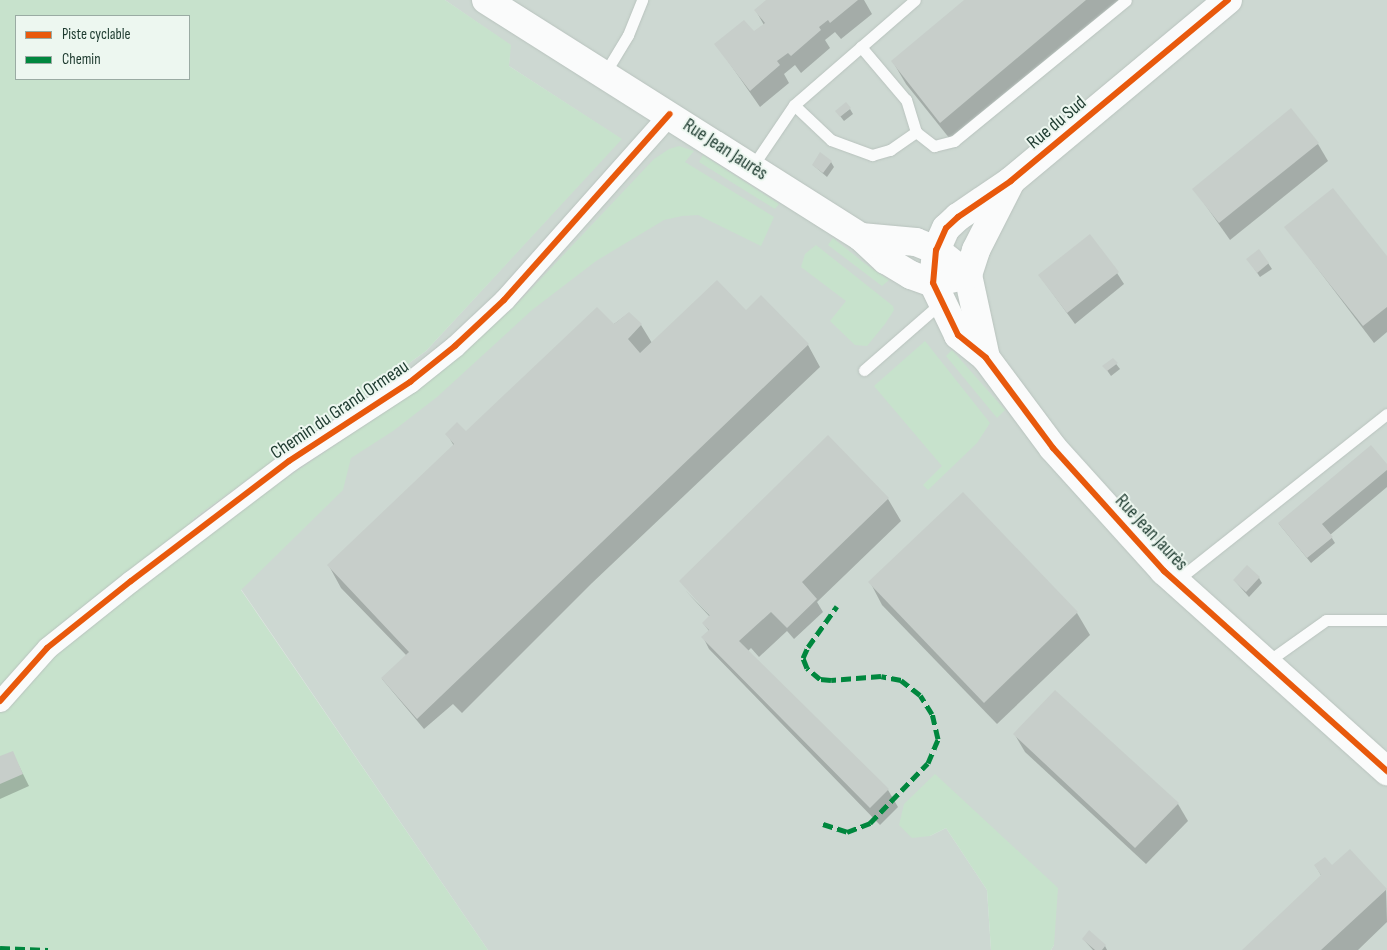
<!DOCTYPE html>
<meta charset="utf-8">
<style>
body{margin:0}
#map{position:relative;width:1387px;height:950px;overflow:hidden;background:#e0e6e3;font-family:"Sofia Sans Condensed",sans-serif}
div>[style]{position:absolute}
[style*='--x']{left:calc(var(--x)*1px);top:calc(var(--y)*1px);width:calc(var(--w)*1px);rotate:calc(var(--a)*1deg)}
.built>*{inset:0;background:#cdd8d2}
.green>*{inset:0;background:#c7e2cc}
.shadow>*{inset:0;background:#0003}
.building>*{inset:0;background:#c7ceca}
.roads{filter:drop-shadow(0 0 1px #b9c3be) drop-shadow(0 0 1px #b9c3be)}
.lane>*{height:11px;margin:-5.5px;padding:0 5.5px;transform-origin:5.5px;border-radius:5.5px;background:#fafbfb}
.street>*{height:21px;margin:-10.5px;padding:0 10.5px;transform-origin:10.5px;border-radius:10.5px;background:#fafbfb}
.secondary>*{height:28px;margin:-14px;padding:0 14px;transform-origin:14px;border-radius:14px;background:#fafbfb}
.quiet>*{height:5px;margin-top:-2.5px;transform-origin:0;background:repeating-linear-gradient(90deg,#00873e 0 10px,transparent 0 15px)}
.cycleway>*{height:6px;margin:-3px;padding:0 3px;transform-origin:3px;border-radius:3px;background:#e8590c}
span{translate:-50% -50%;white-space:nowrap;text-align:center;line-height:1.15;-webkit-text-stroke:4px #edf7f0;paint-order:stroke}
.street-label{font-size:19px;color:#1d3a2f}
.legend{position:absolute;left:15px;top:15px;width:175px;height:65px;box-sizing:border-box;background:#edf7f0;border:1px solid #9aaba3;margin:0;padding:6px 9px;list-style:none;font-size:15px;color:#1d3a2f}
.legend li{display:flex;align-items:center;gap:10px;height:25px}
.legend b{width:25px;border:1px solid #9aaba3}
</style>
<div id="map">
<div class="built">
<i style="clip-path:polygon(445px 0,1387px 0,1387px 950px,1051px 950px,1054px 945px,935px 775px,930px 836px,946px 828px,987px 890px,991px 950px,488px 950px,193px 519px,426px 351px,621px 139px,509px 66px,510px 45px)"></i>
</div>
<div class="green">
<i style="clip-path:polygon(evenodd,0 0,445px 0,511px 45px,509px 66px,622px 139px,426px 351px,193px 519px,203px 534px,396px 404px,469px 347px,518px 303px,654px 159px,669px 149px,679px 146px,694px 151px,685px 162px,774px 217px,761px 246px,698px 215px,682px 216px,664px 220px,596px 261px,532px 310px,437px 397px,393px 431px,351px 458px,343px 490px,241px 590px,488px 950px,0 950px,0 0,16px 16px,189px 16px,189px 79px,16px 79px,16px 16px)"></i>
<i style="clip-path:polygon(703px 155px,779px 204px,775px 209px,699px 162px)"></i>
<i style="clip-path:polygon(833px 238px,864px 263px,889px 280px,882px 286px,828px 245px)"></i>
<i style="clip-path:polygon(816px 245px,893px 306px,894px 310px,885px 324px,867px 346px,855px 345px,830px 321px,846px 301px,801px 267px,805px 254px)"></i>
<i style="clip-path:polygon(925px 341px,990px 423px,977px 443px,928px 490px,923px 485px,942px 466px,874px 386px)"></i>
<i style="clip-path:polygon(952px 350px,1005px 410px,997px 418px,946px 356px)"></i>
<i style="clip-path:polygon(935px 774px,1058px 888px,1054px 945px,1051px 950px,991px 950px,987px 890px,946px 828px,930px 836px,912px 838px,899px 825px,904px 804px)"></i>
</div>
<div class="shadow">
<i style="clip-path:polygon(768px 0,864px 0,872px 14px,841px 39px,835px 32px,825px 40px,830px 48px,801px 73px,795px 65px,784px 74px,789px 83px,760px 107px,716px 44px,754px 33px,764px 25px,756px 11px)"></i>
<i style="clip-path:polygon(966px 0,1125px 0,954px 144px,906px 84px,893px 62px)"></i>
<i style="clip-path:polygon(850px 109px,853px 114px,844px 121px,840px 116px)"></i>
<i style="clip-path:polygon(1318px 144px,1328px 161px,1230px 240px,1194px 189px)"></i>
<i style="clip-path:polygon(831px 162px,834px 167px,827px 177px,813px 165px)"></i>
<i style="clip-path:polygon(1286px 227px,1387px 258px,1387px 332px,1374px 343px)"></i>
<i style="clip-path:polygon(1268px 263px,1272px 269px,1260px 277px,1251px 264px)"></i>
<i style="clip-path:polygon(1117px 273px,1124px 284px,1075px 324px,1039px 275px)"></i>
<i style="clip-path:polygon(746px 312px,808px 345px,820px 367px,591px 584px,462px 713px,453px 704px,424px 729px,382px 679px,407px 656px,341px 588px,329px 566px,454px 446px,447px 434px,466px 433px,629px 313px,641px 325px,652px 343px)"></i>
<i style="clip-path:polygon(1113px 360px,1120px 369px,1111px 376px,1104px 366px)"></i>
<i style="clip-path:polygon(828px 437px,888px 499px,901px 521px,817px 602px,823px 612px,794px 639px,787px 631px,759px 657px,751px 648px,748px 651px,888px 790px,898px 807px,880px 825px,709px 649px,703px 637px,709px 631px,703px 623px,710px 617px,685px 590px,721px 627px,680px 581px)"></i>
<i style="clip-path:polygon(1387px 466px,1387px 487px,1330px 535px,1335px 543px,1311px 563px,1279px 524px)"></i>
<i style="clip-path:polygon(963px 494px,1077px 613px,1090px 635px,997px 724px,882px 605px,870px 582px)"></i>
<i style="clip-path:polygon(1259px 578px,1262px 583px,1249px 597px,1234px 580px)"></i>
<i style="clip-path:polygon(1015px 735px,1178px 804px,1188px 821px,1146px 864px,1025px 752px)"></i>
<i style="clip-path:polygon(12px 752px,29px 786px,0 799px,0 758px)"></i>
<i style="clip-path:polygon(1315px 865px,1332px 867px,1386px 889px,1387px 922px,1358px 950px,1245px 950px,1322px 877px)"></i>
<i style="clip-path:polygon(1083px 939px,1105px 946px,1107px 950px,1093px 950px)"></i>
</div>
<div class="building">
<i style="clip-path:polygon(766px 0,858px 0,830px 23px,828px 20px,819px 27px,821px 30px,791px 56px,788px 53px,777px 61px,780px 65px,750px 91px,714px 44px,744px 20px,754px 31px,765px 23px,754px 10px)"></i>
<i style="clip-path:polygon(964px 0,1086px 0,940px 123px,891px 61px)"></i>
<i style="clip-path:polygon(846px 102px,851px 108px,840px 117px,835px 111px)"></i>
<i style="clip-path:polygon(1291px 108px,1319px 143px,1219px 223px,1192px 189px)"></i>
<i style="clip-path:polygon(820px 152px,832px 161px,823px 173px,812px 165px)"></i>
<i style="clip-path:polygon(1333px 188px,1387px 256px,1387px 307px,1363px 326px,1284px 227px)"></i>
<i style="clip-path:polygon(1090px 234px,1119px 272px,1067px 313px,1038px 275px)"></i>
<i style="clip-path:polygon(1259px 249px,1269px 263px,1257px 273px,1246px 259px)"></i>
<i style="clip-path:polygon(717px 280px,746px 310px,761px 295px,809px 344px,417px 719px,381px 678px,409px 652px,327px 565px,454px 444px,445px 434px,457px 422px,466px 431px,597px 307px,614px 324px,629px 312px,642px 324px,628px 339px,640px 353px)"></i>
<i style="clip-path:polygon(1113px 358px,1118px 363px,1107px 371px,1102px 366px)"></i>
<i style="clip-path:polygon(828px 435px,889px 498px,802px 582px,817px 599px,787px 628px,771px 612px,739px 641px,889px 789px,870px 808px,701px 637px,709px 630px,702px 623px,710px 615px,679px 581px)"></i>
<i style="clip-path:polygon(1371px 445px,1387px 464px,1387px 470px,1322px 524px,1333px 537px,1307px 558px,1278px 523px)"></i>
<i style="clip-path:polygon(963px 492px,1078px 612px,984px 703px,868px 582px)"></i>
<i style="clip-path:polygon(1247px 565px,1260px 577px,1246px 592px,1233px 580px)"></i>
<i style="clip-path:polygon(1055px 690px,1179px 803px,1135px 848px,1013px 734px)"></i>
<i style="clip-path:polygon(13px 751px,23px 774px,0 784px,0 756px)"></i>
<i style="clip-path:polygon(1350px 849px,1387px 889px,1321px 950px,1242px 950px,1321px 875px,1314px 865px,1325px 857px,1332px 865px)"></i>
<i style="clip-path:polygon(1089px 930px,1106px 945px,1102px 950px,1095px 950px,1082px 939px)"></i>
</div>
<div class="roads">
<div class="lane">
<i style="--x:605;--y:73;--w:44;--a:-58.8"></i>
<i style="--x:628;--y:35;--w:38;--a:-68"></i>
<i style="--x:794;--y:105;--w:51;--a:43.4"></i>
<i style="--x:831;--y:140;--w:44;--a:20.1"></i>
<i style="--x:872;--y:155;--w:19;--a:-16"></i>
<i style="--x:890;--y:150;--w:32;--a:-35"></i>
<i style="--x:916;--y:132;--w:34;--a:-107"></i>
<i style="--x:906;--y:100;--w:70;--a:-130.3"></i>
<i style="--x:916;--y:132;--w:23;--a:38"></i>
<i style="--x:934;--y:146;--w:21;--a:-14"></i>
<i style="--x:954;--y:141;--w:222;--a:-39.3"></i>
<i style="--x:752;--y:167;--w:75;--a:-55.9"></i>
<i style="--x:794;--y:105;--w:160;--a:-41"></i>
<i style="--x:864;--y:370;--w:105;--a:-41.1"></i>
<i style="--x:1176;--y:581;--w:269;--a:-38.4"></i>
<i style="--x:1267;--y:662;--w:72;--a:-35.4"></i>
<i style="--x:1326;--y:620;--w:61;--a:0"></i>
</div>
<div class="street">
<i style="--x:0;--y:701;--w:71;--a:-48.4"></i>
<i style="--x:47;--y:648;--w:107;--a:-38.6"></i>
<i style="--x:131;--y:581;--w:198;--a:-37.2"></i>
<i style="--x:289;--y:461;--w:145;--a:-33.1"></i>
<i style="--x:410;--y:382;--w:58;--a:-38.7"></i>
<i style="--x:455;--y:346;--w:67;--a:-43.2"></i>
<i style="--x:504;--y:300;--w:249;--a:-48.3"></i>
</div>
<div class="secondary">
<i style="--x:486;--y:0;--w:444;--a:32.3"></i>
<i style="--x:861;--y:237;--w:34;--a:43"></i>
<i style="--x:886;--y:260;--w:29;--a:31"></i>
<i style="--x:911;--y:275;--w:23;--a:20"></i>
<i style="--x:933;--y:283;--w:36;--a:-13"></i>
<i style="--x:1228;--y:0;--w:283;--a:140.2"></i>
<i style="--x:1011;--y:181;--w:64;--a:145.8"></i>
<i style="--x:958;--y:217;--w:16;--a:137"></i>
<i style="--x:946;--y:228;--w:24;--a:114"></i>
<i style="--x:936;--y:250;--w:33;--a:95"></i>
<i style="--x:933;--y:283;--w:58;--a:64.3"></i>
<i style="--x:958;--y:335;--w:36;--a:39"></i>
<i style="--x:986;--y:358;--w:112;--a:53.3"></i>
<i style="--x:1053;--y:448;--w:166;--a:47.9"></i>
<i style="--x:1164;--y:571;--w:300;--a:41.9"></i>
<i style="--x:861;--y:237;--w:55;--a:5.2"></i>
<i style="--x:916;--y:242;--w:22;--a:22"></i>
<i style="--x:936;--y:250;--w:41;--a:38"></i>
<i style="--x:968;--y:275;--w:85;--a:77.8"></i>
<i style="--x:968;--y:275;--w:26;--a:-72"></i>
<i style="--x:976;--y:250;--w:77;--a:-63.1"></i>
</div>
</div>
<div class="quiet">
<i style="--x:823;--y:824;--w:25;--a:18"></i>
<i style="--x:847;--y:832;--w:25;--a:-21"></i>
<i style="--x:870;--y:823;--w:83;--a:-46"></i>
<i style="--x:928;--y:763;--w:26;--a:-67"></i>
<i style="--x:938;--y:739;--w:26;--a:-103"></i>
<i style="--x:932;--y:714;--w:22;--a:-122"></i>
<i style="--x:920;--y:695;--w:24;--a:-142"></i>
<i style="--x:901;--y:680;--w:20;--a:-169"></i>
<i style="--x:881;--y:676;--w:50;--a:175.4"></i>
<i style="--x:831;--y:680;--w:11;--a:-175"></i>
<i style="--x:820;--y:679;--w:17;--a:-140"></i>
<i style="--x:807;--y:668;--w:11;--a:-112"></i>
<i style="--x:803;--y:658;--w:12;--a:-66"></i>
<i style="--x:808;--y:647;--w:50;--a:-54.7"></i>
<i style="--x:0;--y:948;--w:48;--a:2.4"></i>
</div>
<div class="cycleway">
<i style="--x:1228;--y:0;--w:283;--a:140.2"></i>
<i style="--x:1011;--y:181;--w:64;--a:145.8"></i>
<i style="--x:958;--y:217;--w:16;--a:137"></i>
<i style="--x:946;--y:228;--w:24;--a:114"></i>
<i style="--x:936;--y:250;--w:33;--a:95"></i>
<i style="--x:933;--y:283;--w:58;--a:64.3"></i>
<i style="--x:958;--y:335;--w:36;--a:39"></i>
<i style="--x:986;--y:358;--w:112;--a:53.3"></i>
<i style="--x:1053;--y:448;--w:166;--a:47.9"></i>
<i style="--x:1164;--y:571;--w:300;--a:41.9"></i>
<i style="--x:0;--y:701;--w:71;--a:-48.4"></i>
<i style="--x:47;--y:648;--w:107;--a:-38.6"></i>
<i style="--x:131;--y:581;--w:198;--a:-37.2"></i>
<i style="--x:289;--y:461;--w:145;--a:-33.1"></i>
<i style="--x:410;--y:382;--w:58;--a:-38.7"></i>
<i style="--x:455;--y:346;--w:67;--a:-43.2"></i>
<i style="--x:504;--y:300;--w:249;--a:-48.3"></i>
</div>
<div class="street-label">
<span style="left:1057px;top:123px;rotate:-40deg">Rue du Sud</span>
<span style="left:725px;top:150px;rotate:33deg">Rue Jean Jaurès</span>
<span style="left:340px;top:410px;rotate:-34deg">Chemin du Grand Ormeau</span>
<span style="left:1151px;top:533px;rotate:47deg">Rue Jean Jaurès</span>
</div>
<ul class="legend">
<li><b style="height:6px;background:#e8590c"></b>Piste cyclable</li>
<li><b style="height:6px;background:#00873e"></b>Chemin</li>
</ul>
</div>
